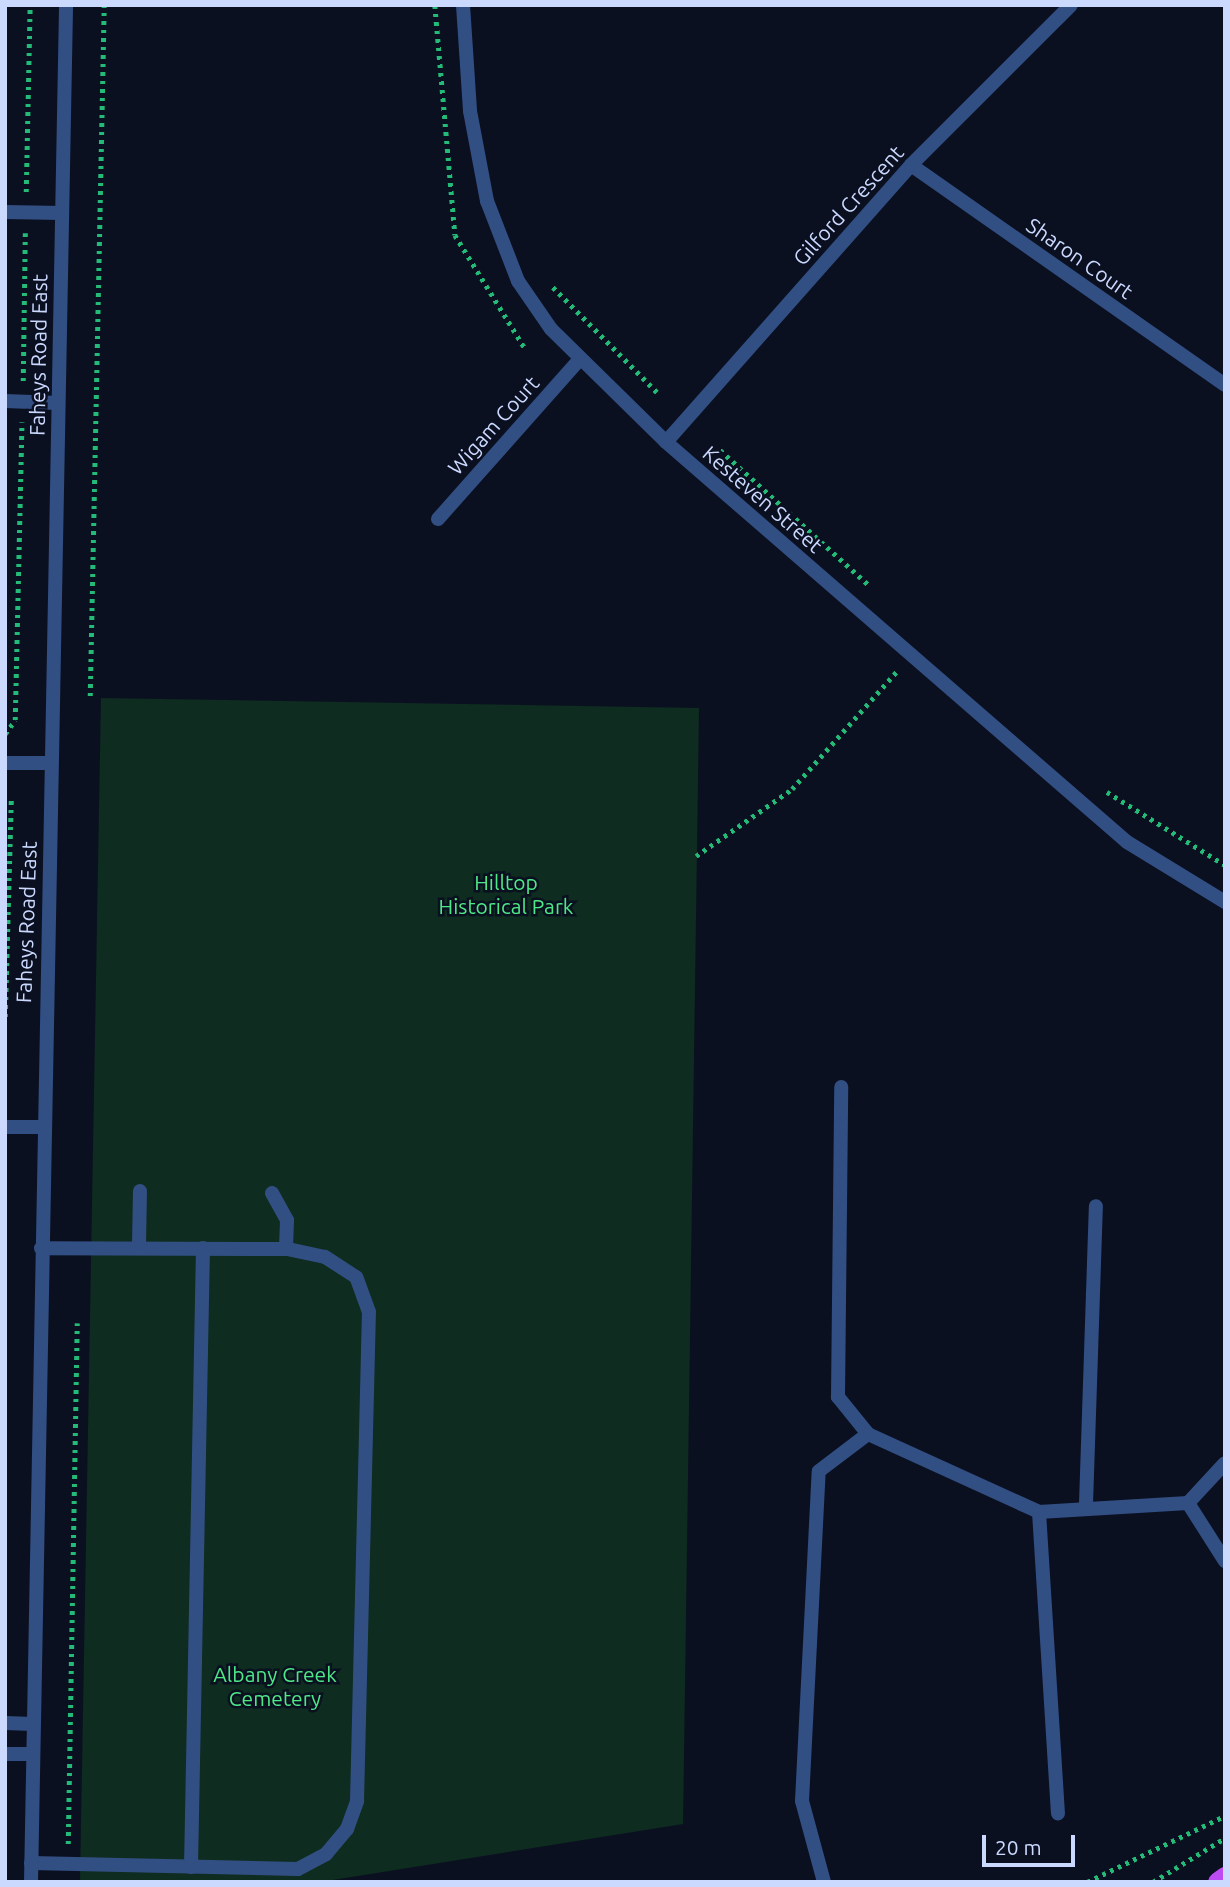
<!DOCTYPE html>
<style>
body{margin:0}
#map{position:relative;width:1230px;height:1887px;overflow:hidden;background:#0b1021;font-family:Ubuntu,sans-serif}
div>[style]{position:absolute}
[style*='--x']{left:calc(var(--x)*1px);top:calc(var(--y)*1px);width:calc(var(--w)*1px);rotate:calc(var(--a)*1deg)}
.green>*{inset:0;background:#0e2c1f}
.path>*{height:4.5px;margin-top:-2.25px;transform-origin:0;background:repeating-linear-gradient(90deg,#23bb77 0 3.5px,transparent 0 8.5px)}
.service>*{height:14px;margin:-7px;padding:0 7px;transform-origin:7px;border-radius:7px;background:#324f84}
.minor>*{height:14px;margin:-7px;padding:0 7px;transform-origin:7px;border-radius:7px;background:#324f84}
.trunk>*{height:21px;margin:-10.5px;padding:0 10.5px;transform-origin:10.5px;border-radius:10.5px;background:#bd4cf2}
span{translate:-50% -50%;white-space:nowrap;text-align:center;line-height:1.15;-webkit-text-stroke:5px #0b1021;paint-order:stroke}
.street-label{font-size:21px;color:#cbd9ff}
.park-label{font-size:21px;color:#4de986}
.frame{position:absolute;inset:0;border:7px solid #cbd9ff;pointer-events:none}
.scale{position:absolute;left:982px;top:1835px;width:93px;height:32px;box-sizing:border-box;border:4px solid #cbd9ff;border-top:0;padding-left:9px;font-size:21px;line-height:24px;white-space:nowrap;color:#cbd9ff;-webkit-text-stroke:5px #0b1021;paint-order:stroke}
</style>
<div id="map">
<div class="green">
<i style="clip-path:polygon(101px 698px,699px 708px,683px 1824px,320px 1882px,80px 1882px)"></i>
</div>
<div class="path">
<i style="--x:435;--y:5;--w:231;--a:85"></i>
<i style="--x:455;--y:235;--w:135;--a:58.3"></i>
<i style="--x:26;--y:192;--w:187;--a:-88.8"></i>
<i style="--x:553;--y:287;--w:148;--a:45.3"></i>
<i style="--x:23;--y:381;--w:148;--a:-89.2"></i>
<i style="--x:720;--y:450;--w:200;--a:42.2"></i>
<i style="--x:90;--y:696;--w:691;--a:-88.84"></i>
<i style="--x:5;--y:734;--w:17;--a:-54"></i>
<i style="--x:15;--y:720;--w:298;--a:-88.7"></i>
<i style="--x:1107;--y:792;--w:139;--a:31.7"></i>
<i style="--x:696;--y:856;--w:117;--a:-34.9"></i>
<i style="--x:792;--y:789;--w:159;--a:-48.3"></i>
<i style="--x:5;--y:1017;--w:221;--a:-88.4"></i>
<i style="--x:68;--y:1844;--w:521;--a:-89.01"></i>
<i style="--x:1087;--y:1882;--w:153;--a:-25.6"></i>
<i style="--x:1153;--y:1882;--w:84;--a:-31.4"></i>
</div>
<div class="service">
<i style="--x:5;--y:212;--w:57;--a:1"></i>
<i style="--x:5;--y:401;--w:53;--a:2.2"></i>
<i style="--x:272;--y:1193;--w:31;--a:61"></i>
<i style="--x:287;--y:1220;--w:29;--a:92"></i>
<i style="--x:139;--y:1246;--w:55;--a:-89"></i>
<i style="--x:868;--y:1434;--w:188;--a:24.5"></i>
<i style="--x:1039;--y:1512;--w:149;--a:-3.5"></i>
<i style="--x:1188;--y:1503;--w:54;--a:-47.2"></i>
<i style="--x:1188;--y:1503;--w:69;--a:57.5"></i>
<i style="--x:1086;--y:1504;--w:298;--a:-88.1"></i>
<i style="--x:1039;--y:1512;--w:302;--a:86.4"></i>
<i style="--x:31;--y:1863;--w:267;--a:1.3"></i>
<i style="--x:298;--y:1869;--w:32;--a:-28"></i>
<i style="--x:326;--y:1854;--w:33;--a:-50"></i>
<i style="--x:347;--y:1829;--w:30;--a:-70"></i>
<i style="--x:357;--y:1801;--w:489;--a:-88.6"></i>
<i style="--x:369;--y:1312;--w:37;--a:-110"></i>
<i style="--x:356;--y:1277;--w:37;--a:-147"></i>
<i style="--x:325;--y:1257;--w:40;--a:-168"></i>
<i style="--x:286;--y:1249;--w:245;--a:-179.8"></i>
<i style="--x:191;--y:1867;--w:619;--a:-88.89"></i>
<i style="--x:824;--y:1882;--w:84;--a:-105.2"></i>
<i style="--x:802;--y:1801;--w:330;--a:-87.1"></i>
<i style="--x:819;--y:1471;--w:61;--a:-37.1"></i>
<i style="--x:868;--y:1434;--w:48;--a:-129"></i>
<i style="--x:838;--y:1397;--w:310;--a:-89.4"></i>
</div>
<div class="minor">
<i style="--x:463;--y:5;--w:106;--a:86.2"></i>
<i style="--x:470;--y:111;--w:92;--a:79.3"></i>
<i style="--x:487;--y:201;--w:86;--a:68.8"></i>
<i style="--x:518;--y:281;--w:58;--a:55.5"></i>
<i style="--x:551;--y:329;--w:161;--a:44.5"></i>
<i style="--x:666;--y:442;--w:610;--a:40.95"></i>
<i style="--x:1127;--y:842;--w:115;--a:31.5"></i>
<i style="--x:911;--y:165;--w:383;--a:35"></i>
<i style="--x:666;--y:442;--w:370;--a:-48.5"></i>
<i style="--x:911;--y:165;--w:226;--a:-45"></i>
<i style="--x:438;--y:519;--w:214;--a:-48.4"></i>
<i style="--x:5;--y:763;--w:46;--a:0"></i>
<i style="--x:5;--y:1127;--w:37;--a:0"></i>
<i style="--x:5;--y:1723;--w:28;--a:2"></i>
<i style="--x:5;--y:1754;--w:28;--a:0"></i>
<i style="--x:31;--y:1882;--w:1877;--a:-88.93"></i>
</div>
<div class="trunk">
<i style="--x:1218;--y:1882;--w:9;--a:-36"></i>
</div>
<div class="street-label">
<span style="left:848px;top:205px;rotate:-48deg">Gilford Crescent</span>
<span style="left:1080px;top:258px;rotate:35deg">Sharon Court</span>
<span style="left:38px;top:355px;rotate:-89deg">Faheys Road East</span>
<span style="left:493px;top:425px;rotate:-48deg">Wigam Court</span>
<span style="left:763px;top:499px;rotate:41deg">Kesteven Street</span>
<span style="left:26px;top:922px;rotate:-88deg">Faheys Road East</span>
</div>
<div class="park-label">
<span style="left:506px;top:894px">Hilltop<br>Historical Park</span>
<span style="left:275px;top:1686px">Albany Creek<br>Cemetery</span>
</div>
<div class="frame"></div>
<div class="scale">20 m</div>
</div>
